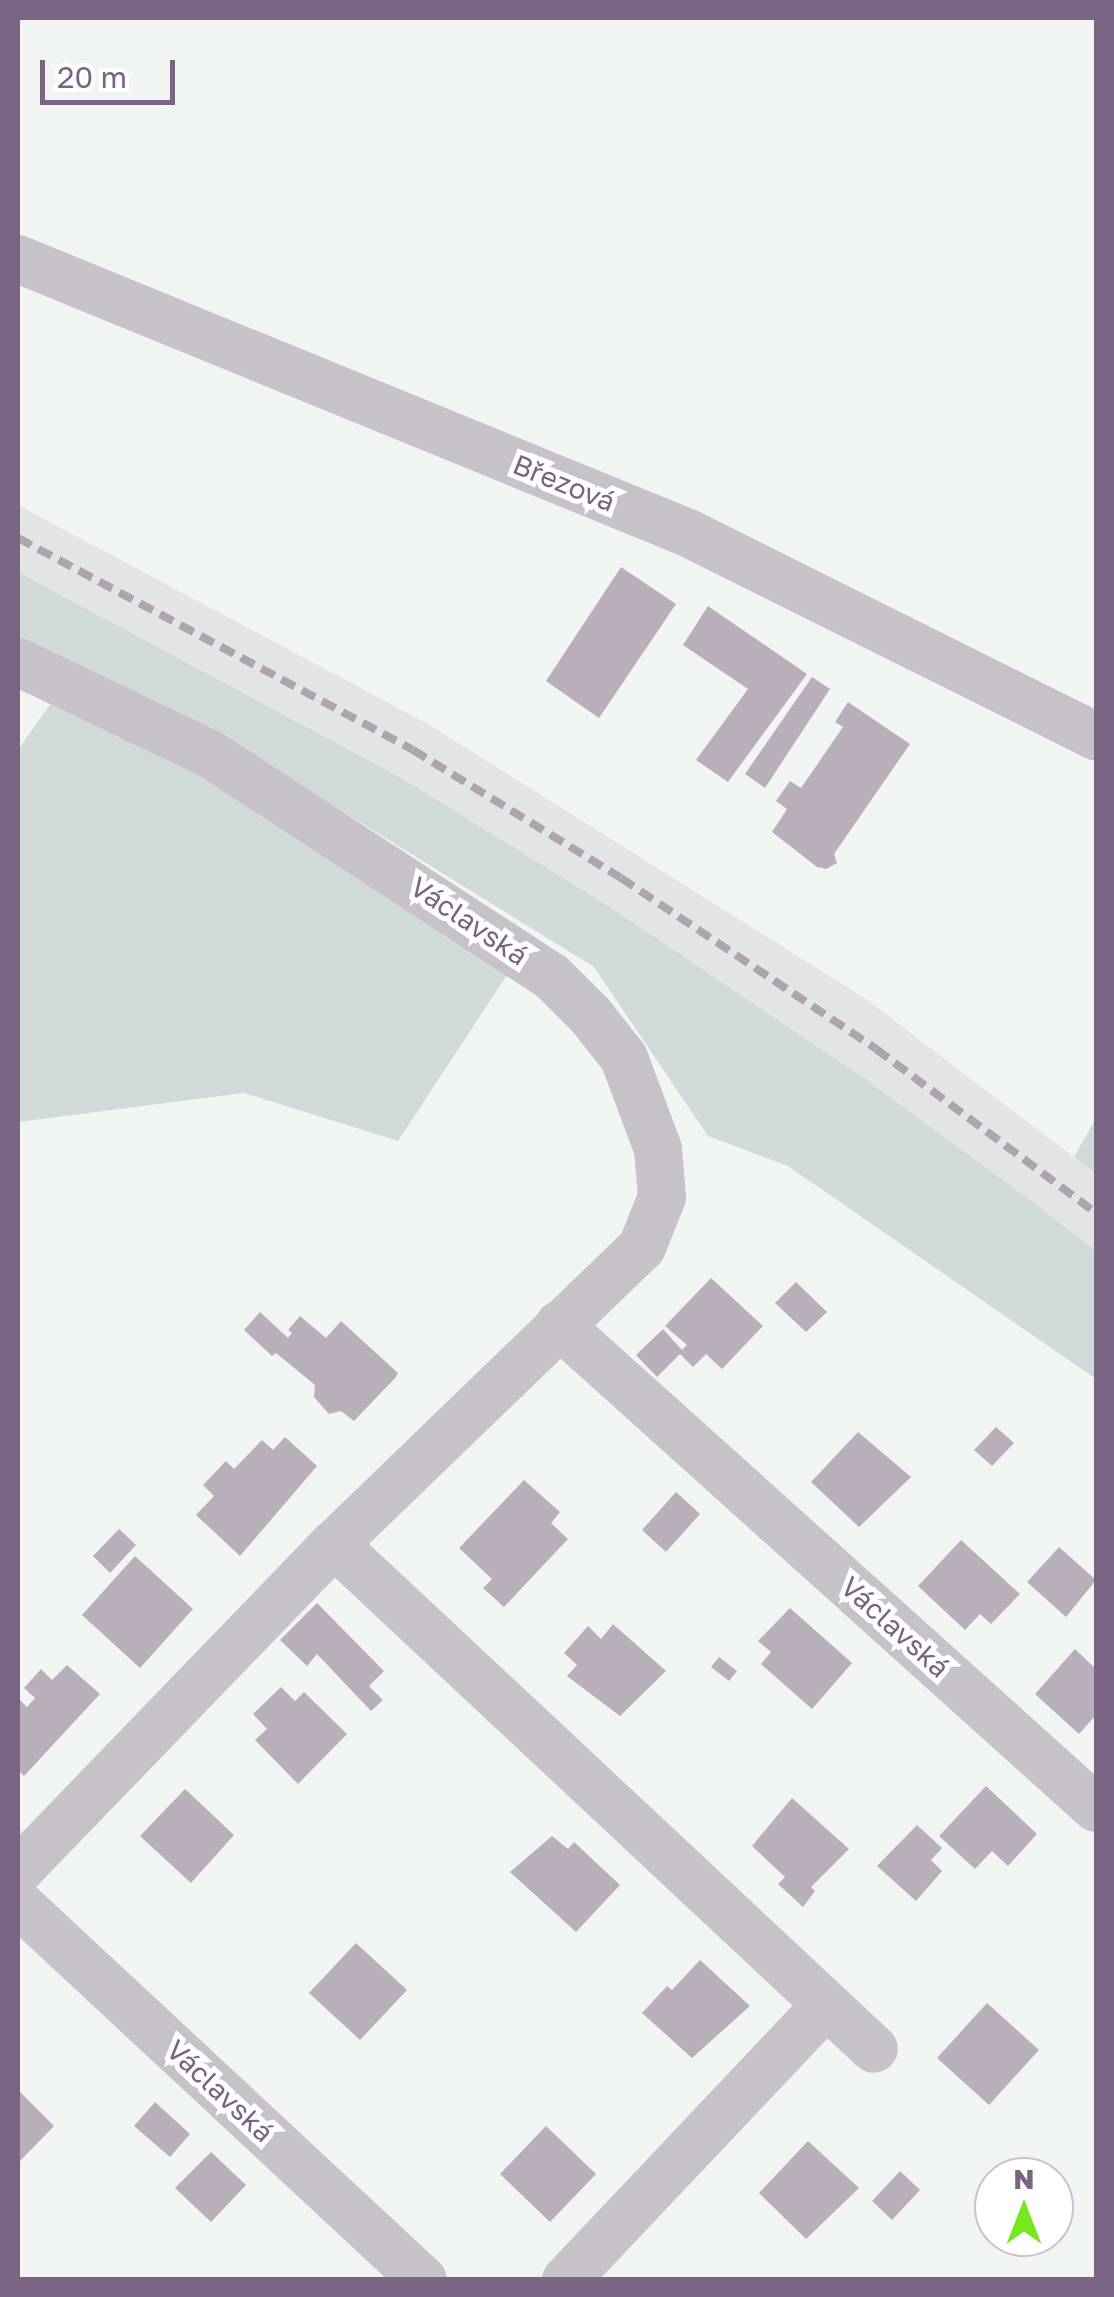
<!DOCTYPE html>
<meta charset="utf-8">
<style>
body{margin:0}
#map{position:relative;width:1114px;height:2297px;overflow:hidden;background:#f1f5f2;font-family:"Golos Text",sans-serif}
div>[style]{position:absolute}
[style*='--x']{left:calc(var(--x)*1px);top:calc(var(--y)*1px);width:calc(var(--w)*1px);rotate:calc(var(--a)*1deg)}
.built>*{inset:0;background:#e3e5e5}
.green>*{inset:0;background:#d0dad9}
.building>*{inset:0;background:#b8afbb}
.minor>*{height:48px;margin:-24px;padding:0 24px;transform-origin:24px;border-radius:24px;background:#c7c2c9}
.rail>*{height:8px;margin-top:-4px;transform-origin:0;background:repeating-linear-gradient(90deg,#aca4af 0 15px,transparent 0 23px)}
span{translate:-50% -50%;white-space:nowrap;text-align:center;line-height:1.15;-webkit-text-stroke:10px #fff;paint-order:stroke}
.street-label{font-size:28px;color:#7b6383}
.frame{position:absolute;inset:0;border:20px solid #7b6383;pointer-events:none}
.north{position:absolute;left:974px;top:2157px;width:100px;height:100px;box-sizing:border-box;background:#fff;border:2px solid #cac1cd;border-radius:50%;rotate:0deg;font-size:28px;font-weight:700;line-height:40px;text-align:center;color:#7b6383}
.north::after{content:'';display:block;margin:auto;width:35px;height:45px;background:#78e71e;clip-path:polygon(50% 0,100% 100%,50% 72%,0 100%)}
.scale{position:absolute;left:40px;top:60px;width:135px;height:45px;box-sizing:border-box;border:5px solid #7b6383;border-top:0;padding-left:12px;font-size:30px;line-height:35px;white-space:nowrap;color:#7b6383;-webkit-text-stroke:8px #fff;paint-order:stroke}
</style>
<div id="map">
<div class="built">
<i style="clip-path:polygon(18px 505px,428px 724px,866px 999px,1096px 1174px,1096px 1251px,1037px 1205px,398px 776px,18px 572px)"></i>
</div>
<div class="green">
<i style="clip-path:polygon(18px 572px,398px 776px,605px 904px,858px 1074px,1037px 1205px,1096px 1251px,1096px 1379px,788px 1166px,708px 1136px,594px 967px,235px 745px,18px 638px)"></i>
<i style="clip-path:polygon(58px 693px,522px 952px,398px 1141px,244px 1093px,18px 1122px,18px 750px)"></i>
<i style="clip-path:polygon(1096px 1118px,1096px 1174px,1074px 1157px)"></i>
</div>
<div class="building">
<i style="clip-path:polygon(621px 567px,676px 604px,599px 718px,546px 681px)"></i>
<i style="clip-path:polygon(708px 606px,807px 674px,728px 782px,696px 760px,748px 689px,683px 645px)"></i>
<i style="clip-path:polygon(812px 677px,830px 689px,765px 788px,745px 774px)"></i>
<i style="clip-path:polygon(848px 702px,910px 744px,834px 854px,837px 863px,826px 869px,817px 867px,772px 832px,787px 809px,776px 801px,790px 781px,801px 788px,843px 727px,835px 722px)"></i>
<i style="clip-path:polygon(711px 1278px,763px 1326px,722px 1369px,706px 1354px,693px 1367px,680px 1354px,657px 1377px,636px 1355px,663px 1329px,682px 1350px,687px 1345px,665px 1326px)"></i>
<i style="clip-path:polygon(796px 1282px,827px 1312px,806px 1332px,775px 1303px)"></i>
<i style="clip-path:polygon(260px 1312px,288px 1338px,292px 1333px,288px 1330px,300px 1316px,326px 1338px,341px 1321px,398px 1373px,396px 1377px,354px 1421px,341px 1411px,329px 1414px,314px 1397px,315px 1385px,276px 1353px,272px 1356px,244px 1330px)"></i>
<i style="clip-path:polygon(996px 1427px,1014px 1443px,992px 1466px,974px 1450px)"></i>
<i style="clip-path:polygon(858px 1432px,911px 1477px,859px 1527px,811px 1482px)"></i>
<i style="clip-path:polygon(285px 1437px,317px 1466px,240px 1556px,196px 1515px,214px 1496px,203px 1485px,226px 1461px,234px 1469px,262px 1440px,273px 1450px)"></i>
<i style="clip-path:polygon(524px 1480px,560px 1512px,551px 1523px,568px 1539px,504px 1607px,483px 1588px,492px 1579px,459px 1548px)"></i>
<i style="clip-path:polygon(676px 1492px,700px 1514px,666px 1552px,642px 1530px)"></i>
<i style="clip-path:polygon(119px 1529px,136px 1545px,110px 1573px,93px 1556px)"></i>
<i style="clip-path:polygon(961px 1540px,1020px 1594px,991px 1624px,980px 1614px,965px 1630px,918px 1586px)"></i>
<i style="clip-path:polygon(1059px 1547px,1096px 1580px,1066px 1617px,1027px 1582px)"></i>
<i style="clip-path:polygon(135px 1556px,193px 1609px,140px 1668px,82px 1615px)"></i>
<i style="clip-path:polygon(317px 1603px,384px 1671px,369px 1686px,383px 1700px,371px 1711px,317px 1654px,307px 1666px,280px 1640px)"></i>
<i style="clip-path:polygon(790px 1608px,852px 1663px,812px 1709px,761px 1664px,771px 1652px,758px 1641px)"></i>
<i style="clip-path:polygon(613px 1624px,666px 1671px,620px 1716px,567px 1676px,577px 1665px,564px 1653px,588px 1626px,601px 1639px)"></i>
<i style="clip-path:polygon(1075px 1649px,1096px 1669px,1096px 1715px,1079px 1734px,1035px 1694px)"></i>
<i style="clip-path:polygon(719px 1657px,737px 1671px,729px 1681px,711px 1667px)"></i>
<i style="clip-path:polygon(67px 1665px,100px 1694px,24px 1776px,18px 1770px,18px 1698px,27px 1707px,35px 1698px,24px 1688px,41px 1669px,52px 1680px)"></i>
<i style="clip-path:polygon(281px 1687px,295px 1701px,304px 1692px,347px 1734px,298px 1784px,255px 1740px,267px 1729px,253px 1714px)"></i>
<i style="clip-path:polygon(986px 1786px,1037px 1834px,1008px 1866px,992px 1851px,975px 1869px,939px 1836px)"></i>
<i style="clip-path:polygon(185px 1789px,234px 1835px,191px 1883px,140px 1836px)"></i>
<i style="clip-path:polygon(792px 1798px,849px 1849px,811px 1887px,815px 1891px,803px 1907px,778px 1884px,785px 1877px,752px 1846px)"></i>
<i style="clip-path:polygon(917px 1825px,942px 1848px,931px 1860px,942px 1871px,916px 1901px,877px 1866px)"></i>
<i style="clip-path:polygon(552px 1836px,568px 1849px,574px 1842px,620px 1885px,576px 1932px,510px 1872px)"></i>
<i style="clip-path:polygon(356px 1943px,407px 1990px,360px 2040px,309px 1993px)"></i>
<i style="clip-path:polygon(700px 1960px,750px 2006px,692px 2058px,642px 2013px,667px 1986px,672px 1990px)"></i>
<i style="clip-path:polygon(987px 2003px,1039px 2050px,989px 2105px,937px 2058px)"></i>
<i style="clip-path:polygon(18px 2090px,54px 2126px,18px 2163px)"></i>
<i style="clip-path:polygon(155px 2102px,190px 2134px,170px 2157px,134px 2126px)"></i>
<i style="clip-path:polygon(546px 2126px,596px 2174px,550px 2222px,500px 2174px)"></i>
<i style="clip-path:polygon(808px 2141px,859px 2188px,806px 2239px,759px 2193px)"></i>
<i style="clip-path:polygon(211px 2152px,246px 2185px,211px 2222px,175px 2188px)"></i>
<i style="clip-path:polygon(900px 2171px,920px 2190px,892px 2220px,872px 2201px)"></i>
</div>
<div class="minor">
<i style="--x:18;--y:259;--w:724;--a:22.24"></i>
<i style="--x:688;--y:533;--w:456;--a:26.5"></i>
<i style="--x:18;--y:662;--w:213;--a:25.6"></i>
<i style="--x:210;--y:754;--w:407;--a:33.1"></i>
<i style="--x:551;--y:976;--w:57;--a:45"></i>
<i style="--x:591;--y:1016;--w:53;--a:51.8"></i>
<i style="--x:624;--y:1058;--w:97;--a:69.5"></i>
<i style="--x:658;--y:1149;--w:48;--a:85.2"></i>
<i style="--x:662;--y:1197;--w:54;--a:111.8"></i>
<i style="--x:642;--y:1247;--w:428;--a:136"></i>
<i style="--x:334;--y:1544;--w:455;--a:134"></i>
<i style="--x:559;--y:1325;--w:722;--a:41.97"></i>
<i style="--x:334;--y:1544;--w:739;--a:43.08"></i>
<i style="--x:18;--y:1903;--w:553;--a:42.95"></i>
<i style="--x:566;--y:2280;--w:378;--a:-46.6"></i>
</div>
<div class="rail">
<i style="--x:18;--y:538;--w:448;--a:28.2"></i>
<i style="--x:413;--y:750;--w:244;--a:31.6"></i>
<i style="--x:621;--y:878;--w:307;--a:33.8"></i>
<i style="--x:876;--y:1049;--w:274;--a:36.7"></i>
</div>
<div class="street-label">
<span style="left:564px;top:483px;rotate:22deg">Březová</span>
<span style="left:469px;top:921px;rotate:34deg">Václavská</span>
<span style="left:895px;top:1627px;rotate:42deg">Václavská</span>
<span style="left:220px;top:2091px;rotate:43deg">Václavská</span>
</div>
<div class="frame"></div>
<div class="north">N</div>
<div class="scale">20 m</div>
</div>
